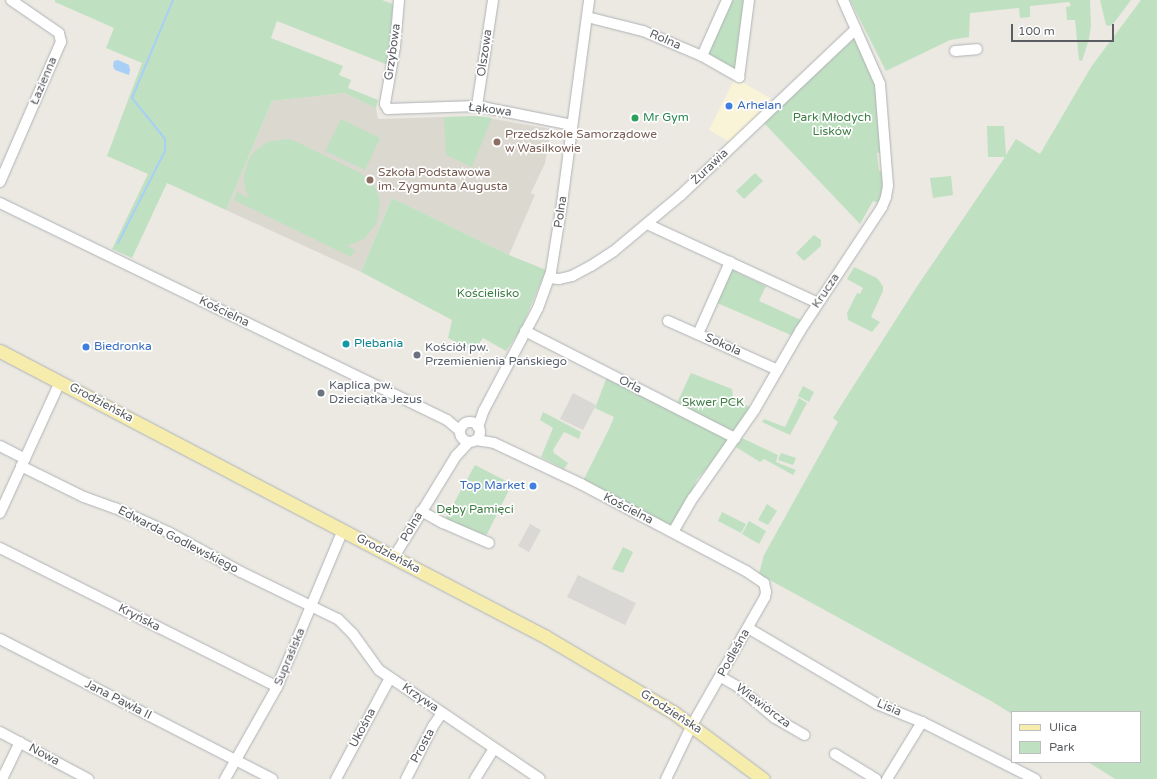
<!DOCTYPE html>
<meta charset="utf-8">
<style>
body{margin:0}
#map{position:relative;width:1157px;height:779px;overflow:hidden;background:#ebe9e2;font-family:"Varela Round",sans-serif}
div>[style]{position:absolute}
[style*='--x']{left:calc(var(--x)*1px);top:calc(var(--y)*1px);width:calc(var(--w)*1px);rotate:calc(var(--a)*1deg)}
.commercial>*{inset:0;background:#f9f3d8}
.industrial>*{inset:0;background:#dad8d4}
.education>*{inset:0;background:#dbd8d0}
.green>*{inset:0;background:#c0e0c2}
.water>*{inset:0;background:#a8cff5}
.stream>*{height:2px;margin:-1px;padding:0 1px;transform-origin:1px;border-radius:1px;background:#a8cff5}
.roads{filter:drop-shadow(0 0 1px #afb2b6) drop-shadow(0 0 1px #afb2b6)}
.minor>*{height:10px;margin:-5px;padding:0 5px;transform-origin:5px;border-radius:5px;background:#fff}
.minor>.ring{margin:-5px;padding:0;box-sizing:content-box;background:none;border:10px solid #fff;border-radius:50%}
.major>*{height:13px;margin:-6.5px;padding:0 6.5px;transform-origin:6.5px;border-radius:6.5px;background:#f6edac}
.dots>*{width:11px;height:11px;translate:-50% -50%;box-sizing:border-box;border:2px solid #fff;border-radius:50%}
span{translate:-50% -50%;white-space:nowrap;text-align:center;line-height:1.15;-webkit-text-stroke:3.5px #fff;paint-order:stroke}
.street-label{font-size:12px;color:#5a5d61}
.shop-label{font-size:12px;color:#366cbe}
.left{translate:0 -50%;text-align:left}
.right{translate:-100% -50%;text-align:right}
.leisure-label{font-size:12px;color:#27864d}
.park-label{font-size:12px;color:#3d7d43}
.education-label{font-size:12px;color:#785e54}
.culture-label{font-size:12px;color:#0d838f}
.worship-label{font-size:12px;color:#5b616d}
.legend{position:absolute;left:1011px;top:711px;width:130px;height:52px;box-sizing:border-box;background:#fff;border:1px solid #bdbec0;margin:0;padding:5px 7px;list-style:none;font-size:12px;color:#5a5d61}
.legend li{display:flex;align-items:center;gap:8px;height:20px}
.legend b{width:20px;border:1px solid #bdbec0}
.scale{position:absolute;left:1011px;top:24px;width:103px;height:18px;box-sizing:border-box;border:2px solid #5a5d61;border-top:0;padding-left:5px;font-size:12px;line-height:14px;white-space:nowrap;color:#5a5d61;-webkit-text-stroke:3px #fff;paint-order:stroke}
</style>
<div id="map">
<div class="commercial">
<i style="clip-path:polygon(735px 78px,770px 98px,769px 107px,729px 142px,709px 130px)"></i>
</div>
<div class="industrial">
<i style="clip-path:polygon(573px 393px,596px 405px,583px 430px,560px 419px)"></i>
<i style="clip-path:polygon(530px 524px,541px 530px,529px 552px,518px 546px)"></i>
<i style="clip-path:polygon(578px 575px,636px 603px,625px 625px,567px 597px)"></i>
</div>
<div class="education">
<i style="clip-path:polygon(344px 93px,376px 108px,378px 119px,477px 116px,551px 129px,545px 163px,531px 193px,535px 195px,509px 255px,392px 198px,361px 272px,226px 210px,272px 101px)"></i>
</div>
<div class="green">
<i style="clip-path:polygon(55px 0,382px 0,393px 4px,388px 65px,277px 21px,271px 38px,343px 66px,339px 75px,351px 80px,348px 88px,378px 100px,376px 108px,344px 93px,272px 101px,226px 210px,167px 183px,132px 258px,112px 249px,148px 174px,107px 156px,142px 63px,106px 48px,114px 28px,55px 2px)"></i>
<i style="clip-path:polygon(729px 0,746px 0,737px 73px,704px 56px)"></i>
<i style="clip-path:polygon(850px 0,1090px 0,1091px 25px,1089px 39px,1082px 61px,1079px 60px,1075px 20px,1067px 20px,1066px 7px,1071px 6px,1069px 2px,1030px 6px,1030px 17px,1020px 18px,1019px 8px,970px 13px,969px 37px,950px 40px,886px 71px)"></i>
<i style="clip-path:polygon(1100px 0,1131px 0,1113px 24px,1109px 26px,1106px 25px)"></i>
<i style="clip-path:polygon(1141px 0,1157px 0,1157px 779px,1115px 779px,1088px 762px,1140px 762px,1140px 712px,1012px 712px,1012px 714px,991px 701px,759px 574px,764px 555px,838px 422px,833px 418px,916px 288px,1005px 157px,988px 157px,987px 126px,1004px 126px,1006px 155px,1016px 139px,1040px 154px,1091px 67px)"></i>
<i style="clip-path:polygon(856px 37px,876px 82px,882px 152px,877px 153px,879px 171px,883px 171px,884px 192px,880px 203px,873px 201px,860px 224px,763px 122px)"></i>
<i style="clip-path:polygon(477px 116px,492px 118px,472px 167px,446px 155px,444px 117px)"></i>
<i style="clip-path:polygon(341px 119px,380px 138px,365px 170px,325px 151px)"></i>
<i style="clip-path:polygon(287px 139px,295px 141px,360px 173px,371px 182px,377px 191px,380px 202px,377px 223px,364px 239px,347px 246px,355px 250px,351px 257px,234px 200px,237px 192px,249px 198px,245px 189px,244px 175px,249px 159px,254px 152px,267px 142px)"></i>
<i style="clip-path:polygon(755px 173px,763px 181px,744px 199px,736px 191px)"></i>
<i style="clip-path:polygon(951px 176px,953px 195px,933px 198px,930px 178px)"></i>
<i style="clip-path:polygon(392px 198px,509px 255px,546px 270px,521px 329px,506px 351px,483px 338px,474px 351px,448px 338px,452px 320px,361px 272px)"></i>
<i style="clip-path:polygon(814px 235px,821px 240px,821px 246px,804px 261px,796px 253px)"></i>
<i style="clip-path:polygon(733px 267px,737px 268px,738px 273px,766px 286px,759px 301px,803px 321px,793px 336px,715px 302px)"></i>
<i style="clip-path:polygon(854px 267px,877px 278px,883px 286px,883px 291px,871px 317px,880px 322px,872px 332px,848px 320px,847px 313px,857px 293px,860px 294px,863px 288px,847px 279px)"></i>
<i style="clip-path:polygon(691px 373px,732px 389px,733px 397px,753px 409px,734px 434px,675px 407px)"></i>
<i style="clip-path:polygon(607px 377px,735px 438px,697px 479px,679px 523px,670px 530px,581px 485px,609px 429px,614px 417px,595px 408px)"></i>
<i style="clip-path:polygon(803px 386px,814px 392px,809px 402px,798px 396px)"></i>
<i style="clip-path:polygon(799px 398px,807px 403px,790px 435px,762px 422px,764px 419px,785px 427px)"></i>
<i style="clip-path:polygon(543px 412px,581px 432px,579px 439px,564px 432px,553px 450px,554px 453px,568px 463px,564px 469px,541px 457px,553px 428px,540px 420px)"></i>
<i style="clip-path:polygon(742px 438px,778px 455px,776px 462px,796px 470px,793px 475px,764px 459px,760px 462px,736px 447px)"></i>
<i style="clip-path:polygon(781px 453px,796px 458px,793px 465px,778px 460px)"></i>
<i style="clip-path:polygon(475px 465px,512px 484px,487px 534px,482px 536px,444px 521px)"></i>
<i style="clip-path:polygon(767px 504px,777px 511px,768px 525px,758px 520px)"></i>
<i style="clip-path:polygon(722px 512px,746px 524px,741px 533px,718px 521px)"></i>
<i style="clip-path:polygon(749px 521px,766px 531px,759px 544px,742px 534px)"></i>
<i style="clip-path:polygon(623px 547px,633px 552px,623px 573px,612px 569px)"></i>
</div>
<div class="water">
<i style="clip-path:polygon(118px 60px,129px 65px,130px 70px,129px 75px,115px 70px,113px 66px,114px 61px)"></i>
</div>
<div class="stream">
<i style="--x:118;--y:243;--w:103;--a:-62.9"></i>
<i style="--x:165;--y:151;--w:12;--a:-90"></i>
<i style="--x:165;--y:139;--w:53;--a:-128.8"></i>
<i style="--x:132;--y:98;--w:106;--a:-67.3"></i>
</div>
<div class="roads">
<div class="minor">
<i style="--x:399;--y:0;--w:47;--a:94.9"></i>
<i style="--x:395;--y:47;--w:58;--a:100"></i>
<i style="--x:385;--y:104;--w:6;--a:59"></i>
<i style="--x:388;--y:109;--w:89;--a:-1.9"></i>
<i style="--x:477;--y:106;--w:97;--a:11.3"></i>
<i style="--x:587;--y:17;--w:58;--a:14"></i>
<i style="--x:643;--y:31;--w:64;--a:23"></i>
<i style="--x:702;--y:56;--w:43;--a:29.6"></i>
<i style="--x:739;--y:77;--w:78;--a:-82.6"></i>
<i style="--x:955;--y:51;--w:22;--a:-5"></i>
<i style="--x:702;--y:56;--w:61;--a:-65.9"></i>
<i style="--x:477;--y:106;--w:107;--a:-81.4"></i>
<i style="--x:0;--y:182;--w:153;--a:-66.5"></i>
<i style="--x:61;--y:42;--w:9;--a:-103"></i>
<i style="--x:59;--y:33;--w:58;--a:-145.5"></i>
<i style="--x:0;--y:203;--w:497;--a:25.9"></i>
<i style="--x:447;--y:420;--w:17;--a:40"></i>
<i style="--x:647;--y:224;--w:188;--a:24.8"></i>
<i style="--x:549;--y:278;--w:10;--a:6"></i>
<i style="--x:559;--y:279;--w:13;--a:-13"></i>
<i style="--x:572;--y:276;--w:21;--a:-28"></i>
<i style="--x:591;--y:266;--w:27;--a:-33"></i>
<i style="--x:614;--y:251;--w:87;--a:-39.9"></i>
<i style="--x:681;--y:195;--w:241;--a:-43.5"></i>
<i style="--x:668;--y:321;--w:120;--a:24"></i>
<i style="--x:525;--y:331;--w:236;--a:27"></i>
<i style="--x:698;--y:334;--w:79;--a:-66"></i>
<i class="ring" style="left:460px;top:422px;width:10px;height:10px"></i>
<i style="--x:478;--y:427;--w:18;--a:-71"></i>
<i style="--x:484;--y:410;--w:115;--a:-62.1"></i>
<i style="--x:538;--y:308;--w:38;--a:-70"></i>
<i style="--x:551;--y:272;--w:70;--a:-80.9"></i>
<i style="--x:562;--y:203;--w:205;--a:-82.4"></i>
<i style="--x:476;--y:440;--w:18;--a:9"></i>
<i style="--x:494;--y:443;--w:96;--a:25.2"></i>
<i style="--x:581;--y:484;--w:187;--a:27.8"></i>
<i style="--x:746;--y:571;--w:22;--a:34"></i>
<i style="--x:764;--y:583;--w:9;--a:77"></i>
<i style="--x:766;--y:592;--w:5;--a:101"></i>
<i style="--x:765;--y:597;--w:147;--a:119.7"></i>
<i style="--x:692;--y:725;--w:60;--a:115.7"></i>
<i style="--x:0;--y:446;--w:28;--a:27"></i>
<i style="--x:21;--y:466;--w:70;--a:26.2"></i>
<i style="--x:84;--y:497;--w:33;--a:20"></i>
<i style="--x:115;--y:508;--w:58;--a:24.4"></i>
<i style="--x:168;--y:532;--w:83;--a:28.7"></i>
<i style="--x:241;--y:572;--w:108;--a:25.9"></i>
<i style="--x:338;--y:619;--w:21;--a:45"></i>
<i style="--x:353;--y:634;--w:44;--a:54.2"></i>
<i style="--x:379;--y:670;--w:194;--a:34.1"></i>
<i style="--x:421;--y:511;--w:25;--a:29"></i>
<i style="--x:443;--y:523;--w:50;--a:23.5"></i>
<i style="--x:0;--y:513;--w:144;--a:-65.4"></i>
<i style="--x:673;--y:532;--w:39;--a:-60"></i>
<i style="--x:693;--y:498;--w:108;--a:-55.1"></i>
<i style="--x:755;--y:409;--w:90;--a:-60"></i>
<i style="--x:800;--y:331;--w:149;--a:-56.5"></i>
<i style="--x:882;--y:207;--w:11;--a:-68"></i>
<i style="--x:886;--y:197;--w:11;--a:-80"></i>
<i style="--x:888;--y:186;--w:102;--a:-94.5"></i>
<i style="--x:880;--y:84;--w:92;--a:-113.8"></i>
<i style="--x:0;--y:548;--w:310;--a:26.6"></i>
<i style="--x:394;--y:557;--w:119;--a:-58.5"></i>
<i style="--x:456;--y:456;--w:19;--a:-47"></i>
<i style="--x:748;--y:628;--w:150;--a:30.5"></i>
<i style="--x:877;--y:704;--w:48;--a:21.8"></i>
<i style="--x:922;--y:722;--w:127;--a:26.8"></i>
<i style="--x:0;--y:639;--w:306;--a:27.2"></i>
<i style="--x:721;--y:677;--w:20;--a:30"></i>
<i style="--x:738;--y:687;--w:48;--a:40"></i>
<i style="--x:775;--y:718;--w:34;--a:30"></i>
<i style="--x:0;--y:732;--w:100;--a:28.1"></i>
<i style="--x:835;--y:754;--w:48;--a:31.4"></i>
<i style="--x:2;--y:779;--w:41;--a:-64.1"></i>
<i style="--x:225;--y:779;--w:106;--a:-60.5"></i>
<i style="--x:277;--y:687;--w:170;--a:-67.2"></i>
<i style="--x:336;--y:779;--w:115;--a:-61.9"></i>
<i style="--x:406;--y:779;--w:59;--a:-63"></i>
<i style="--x:433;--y:726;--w:16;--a:-55"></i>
<i style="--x:475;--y:779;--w:36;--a:-58"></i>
<i style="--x:887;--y:779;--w:67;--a:-58.4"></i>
</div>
<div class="major">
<i style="--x:0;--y:351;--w:616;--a:27.65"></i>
<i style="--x:546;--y:637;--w:147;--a:30.6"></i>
<i style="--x:673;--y:712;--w:112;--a:36.7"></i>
</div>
</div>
<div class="dots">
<i style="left:729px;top:106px;background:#3f7fe0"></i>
<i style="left:635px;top:118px;background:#2e9e5b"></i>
<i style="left:497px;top:142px;background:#8d6e63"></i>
<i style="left:370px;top:180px;background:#8d6e63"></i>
<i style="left:346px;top:344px;background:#0f9aa8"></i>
<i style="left:86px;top:347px;background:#3f7fe0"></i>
<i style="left:417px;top:355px;background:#6b7280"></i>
<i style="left:321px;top:393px;background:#6b7280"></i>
<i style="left:533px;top:486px;background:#3f7fe0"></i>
</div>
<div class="street-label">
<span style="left:665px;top:40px;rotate:23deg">Rolna</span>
<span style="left:393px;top:52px;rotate:-82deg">Grzybowa</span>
<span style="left:485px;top:53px;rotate:-82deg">Olszowa</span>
<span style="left:44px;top:81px;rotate:-67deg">Łazienna</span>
<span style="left:490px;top:110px;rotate:7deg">Łąkowa</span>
<span style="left:710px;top:167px;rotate:-44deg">Żurawia</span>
<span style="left:561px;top:212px;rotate:-82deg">Polna</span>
<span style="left:826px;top:291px;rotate:-56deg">Krucza</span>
<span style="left:224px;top:312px;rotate:26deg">Kościelna</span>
<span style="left:723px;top:345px;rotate:24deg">Sokola</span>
<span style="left:630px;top:385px;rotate:27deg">Orla</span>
<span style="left:101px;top:403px;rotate:28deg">Grodzieńska</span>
<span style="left:628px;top:509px;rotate:27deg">Kościelna</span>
<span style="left:412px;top:527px;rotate:-60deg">Polna</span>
<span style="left:178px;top:540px;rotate:27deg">Edwarda Godlewskiego</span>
<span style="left:388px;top:554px;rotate:28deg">Grodzieńska</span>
<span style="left:139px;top:618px;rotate:27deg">Kryńska</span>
<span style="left:734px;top:653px;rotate:-61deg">Podleśna</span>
<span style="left:290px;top:657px;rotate:-67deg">Supraślska</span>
<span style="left:420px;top:698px;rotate:34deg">Krzywa</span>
<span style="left:118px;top:700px;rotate:27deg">Jana Pawła II</span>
<span style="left:763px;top:706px;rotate:37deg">Wiewiórcza</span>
<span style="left:889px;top:708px;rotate:23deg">Lisia</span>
<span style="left:671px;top:712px;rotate:33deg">Grodzieńska</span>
<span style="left:363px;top:728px;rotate:-62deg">Ukośna</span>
<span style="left:423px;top:746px;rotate:-62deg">Prosta</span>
<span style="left:44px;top:755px;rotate:28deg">Nowa</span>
</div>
<div class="shop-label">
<span class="left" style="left:737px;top:106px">Arhelan</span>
<span class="left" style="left:94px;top:347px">Biedronka</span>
<span class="right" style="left:525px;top:486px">Top Market</span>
</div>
<div class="leisure-label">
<span class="left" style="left:643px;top:118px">Mr Gym</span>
</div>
<div class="park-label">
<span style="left:832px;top:125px">Park Młodych<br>Lisków</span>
<span style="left:488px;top:294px">Kościelisko</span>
<span style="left:713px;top:403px">Skwer PCK</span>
<span style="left:475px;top:510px">Dęby Pamięci</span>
</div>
<div class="education-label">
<span class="left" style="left:505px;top:142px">Przedszkole Samorządowe<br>w Wasilkowie</span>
<span class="left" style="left:378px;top:180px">Szkoła Podstawowa<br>im. Zygmunta Augusta</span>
</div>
<div class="culture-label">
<span class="left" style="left:354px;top:344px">Plebania</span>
</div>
<div class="worship-label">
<span class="left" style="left:425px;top:355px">Kościół pw.<br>Przemienienia Pańskiego</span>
<span class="left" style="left:329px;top:393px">Kaplica pw.<br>Dzieciątka Jezus</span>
</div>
<ul class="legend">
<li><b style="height:5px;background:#f6edac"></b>Ulica</li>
<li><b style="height:11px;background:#c0e0c2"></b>Park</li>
</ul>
<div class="scale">100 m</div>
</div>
